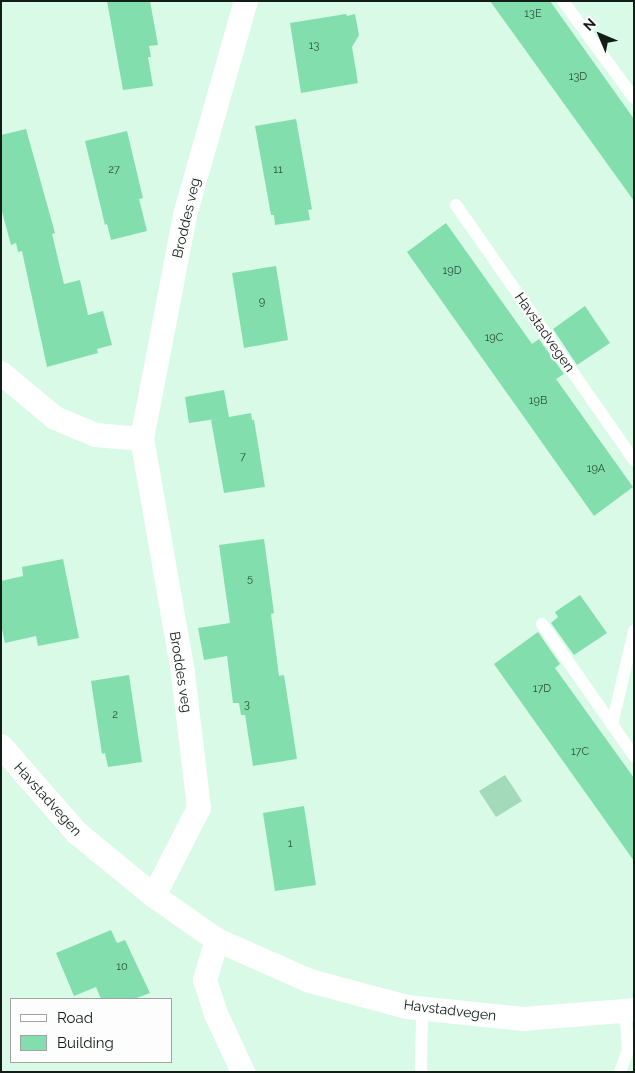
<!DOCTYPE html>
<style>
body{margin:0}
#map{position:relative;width:635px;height:1073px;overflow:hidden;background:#d8fae6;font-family:Raleway,sans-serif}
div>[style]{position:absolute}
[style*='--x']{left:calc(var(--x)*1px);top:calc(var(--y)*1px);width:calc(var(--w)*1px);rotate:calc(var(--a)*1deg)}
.green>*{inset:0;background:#a2daba}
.building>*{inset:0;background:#82dfad}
.service>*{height:12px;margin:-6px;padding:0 6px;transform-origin:6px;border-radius:6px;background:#fff}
.minor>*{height:24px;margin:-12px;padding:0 12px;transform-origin:12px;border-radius:12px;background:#fff}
span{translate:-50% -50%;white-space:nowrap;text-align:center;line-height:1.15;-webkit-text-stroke:4px #fdfdfd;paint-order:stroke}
.number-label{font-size:11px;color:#2d4e3c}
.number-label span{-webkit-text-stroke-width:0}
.street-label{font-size:14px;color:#111d16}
.frame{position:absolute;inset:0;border:2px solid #111d16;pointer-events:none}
.legend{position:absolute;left:10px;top:998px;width:162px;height:65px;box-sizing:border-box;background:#fdfdfd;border:1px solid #9fa3a1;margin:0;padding:6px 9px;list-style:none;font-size:15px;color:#111d16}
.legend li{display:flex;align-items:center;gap:10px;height:25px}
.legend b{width:25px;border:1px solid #9fa3a1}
.north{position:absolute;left:575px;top:10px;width:50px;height:50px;-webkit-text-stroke:4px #fdfdfd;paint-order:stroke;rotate:315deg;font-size:14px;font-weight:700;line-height:20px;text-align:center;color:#111d16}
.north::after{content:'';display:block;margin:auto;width:18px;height:22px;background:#111d16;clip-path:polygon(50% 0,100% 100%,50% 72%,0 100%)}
</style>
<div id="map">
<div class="green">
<i style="clip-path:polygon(505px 775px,522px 801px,496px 817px,479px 791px)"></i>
</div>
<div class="building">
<i style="clip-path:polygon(107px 1px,150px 1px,158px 45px,149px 46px,151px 57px,148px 57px,153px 86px,123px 90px)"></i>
<i style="clip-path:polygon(490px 1px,550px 1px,634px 119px,634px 201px)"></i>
<i style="clip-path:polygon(346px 14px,347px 16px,355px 14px,359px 35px,352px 47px,358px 83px,301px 93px,290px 23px)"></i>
<i style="clip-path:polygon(296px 119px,312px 209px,308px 210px,310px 220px,275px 225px,274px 215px,271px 215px,255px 126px)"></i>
<i style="clip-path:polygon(26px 129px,55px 233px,52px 234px,64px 284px,80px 280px,88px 315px,103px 311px,112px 345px,97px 349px,98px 353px,47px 367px,22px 251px,18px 252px,16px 243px,11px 245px,1px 208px,1px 135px)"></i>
<i style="clip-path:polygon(127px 131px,143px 198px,139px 199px,147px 231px,111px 240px,107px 224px,105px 225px,85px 141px)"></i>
<i style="clip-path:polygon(446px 223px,532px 344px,539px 339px,564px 374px,556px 379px,633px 487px,594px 516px,407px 252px)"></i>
<i style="clip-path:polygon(276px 266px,288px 340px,244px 348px,232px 273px)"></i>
<i style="clip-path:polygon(585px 306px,610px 343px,577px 365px,553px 329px)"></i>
<i style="clip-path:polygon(224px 390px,229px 417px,251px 413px,252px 420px,254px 420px,265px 487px,224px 493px,211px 420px,223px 418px,189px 423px,185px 397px)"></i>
<i style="clip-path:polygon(264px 539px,274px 613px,271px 614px,279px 676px,284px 675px,297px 759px,253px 766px,245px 715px,241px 715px,239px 703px,233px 703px,227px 656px,204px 660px,198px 628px,230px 623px,219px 545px)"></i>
<i style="clip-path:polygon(63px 559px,79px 638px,38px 646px,36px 636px,5px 643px,1px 625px,1px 581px,23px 576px,22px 567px)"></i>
<i style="clip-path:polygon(580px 595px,607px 633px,574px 655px,551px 623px,558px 617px,555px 612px)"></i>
<i style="clip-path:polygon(538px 632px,560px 664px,555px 668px,634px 778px,634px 861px,494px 664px)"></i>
<i style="clip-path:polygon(129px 675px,142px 762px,108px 767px,105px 753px,102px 754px,91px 681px)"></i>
<i style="clip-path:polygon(304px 806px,316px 885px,275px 891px,263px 813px)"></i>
<i style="clip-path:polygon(111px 930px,117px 943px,125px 940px,150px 993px,134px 999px,101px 999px,96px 987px,74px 996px,56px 953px)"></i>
</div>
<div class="service">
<i style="--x:563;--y:1;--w:120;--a:53.8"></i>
<i style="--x:456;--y:205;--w:311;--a:55.1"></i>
<i style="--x:542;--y:624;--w:161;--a:55.1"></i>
<i style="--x:612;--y:725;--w:97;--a:-76.8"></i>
<i style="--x:421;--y:1072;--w:64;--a:-89.1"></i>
<i style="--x:620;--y:1072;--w:23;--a:-70"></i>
<i style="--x:628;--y:1050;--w:39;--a:-94"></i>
</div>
<div class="minor">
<i style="--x:1;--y:373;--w:70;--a:39.8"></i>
<i style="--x:55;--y:418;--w:44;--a:22.5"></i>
<i style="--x:96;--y:435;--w:46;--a:5"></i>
<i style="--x:1;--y:746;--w:116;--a:48.9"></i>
<i style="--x:77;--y:833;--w:99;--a:39.3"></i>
<i style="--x:154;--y:896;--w:77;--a:34.9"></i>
<i style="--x:217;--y:940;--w:102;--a:23.8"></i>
<i style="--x:310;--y:981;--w:100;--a:15"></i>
<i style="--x:407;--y:1007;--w:117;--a:5.9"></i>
<i style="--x:523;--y:1019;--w:111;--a:-4.6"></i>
<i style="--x:154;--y:896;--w:99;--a:-62.9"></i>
<i style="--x:199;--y:808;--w:136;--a:-96.8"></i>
<i style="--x:183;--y:673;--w:238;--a:-99.9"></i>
<i style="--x:142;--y:439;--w:228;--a:-79.1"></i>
<i style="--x:185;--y:215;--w:223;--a:-74.1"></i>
<i style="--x:217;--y:940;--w:42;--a:106.7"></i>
<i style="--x:205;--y:980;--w:38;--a:72"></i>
<i style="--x:217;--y:1016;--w:62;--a:65.1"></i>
</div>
<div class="number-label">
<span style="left:533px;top:14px">13E</span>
<span style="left:314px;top:46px">13</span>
<span style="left:578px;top:77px">13D</span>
<span style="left:114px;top:170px">27</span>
<span style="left:278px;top:170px">11</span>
<span style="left:452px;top:271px">19D</span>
<span style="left:262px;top:302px">9</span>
<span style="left:494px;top:338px">19C</span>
<span style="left:538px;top:401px">19B</span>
<span style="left:243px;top:457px">7</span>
<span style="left:596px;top:469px">19A</span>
<span style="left:250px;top:579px">5</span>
<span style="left:542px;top:689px">17D</span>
<span style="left:247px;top:705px">3</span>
<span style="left:115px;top:715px">2</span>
<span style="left:580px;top:752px">17C</span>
<span style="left:290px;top:844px">1</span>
<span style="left:122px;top:967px">10</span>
</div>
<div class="street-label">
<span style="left:186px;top:218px;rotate:-77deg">Broddes veg</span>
<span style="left:545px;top:332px;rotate:55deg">Havstadvegen</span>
<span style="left:181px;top:672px;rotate:81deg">Broddes veg</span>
<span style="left:48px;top:799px;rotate:48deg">Havstadvegen</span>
<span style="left:450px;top:1010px;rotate:7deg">Havstadvegen</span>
</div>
<div class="frame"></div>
<ul class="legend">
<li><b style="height:6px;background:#fff"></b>Road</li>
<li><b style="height:14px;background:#82dfad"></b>Building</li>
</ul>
<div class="north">N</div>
</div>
